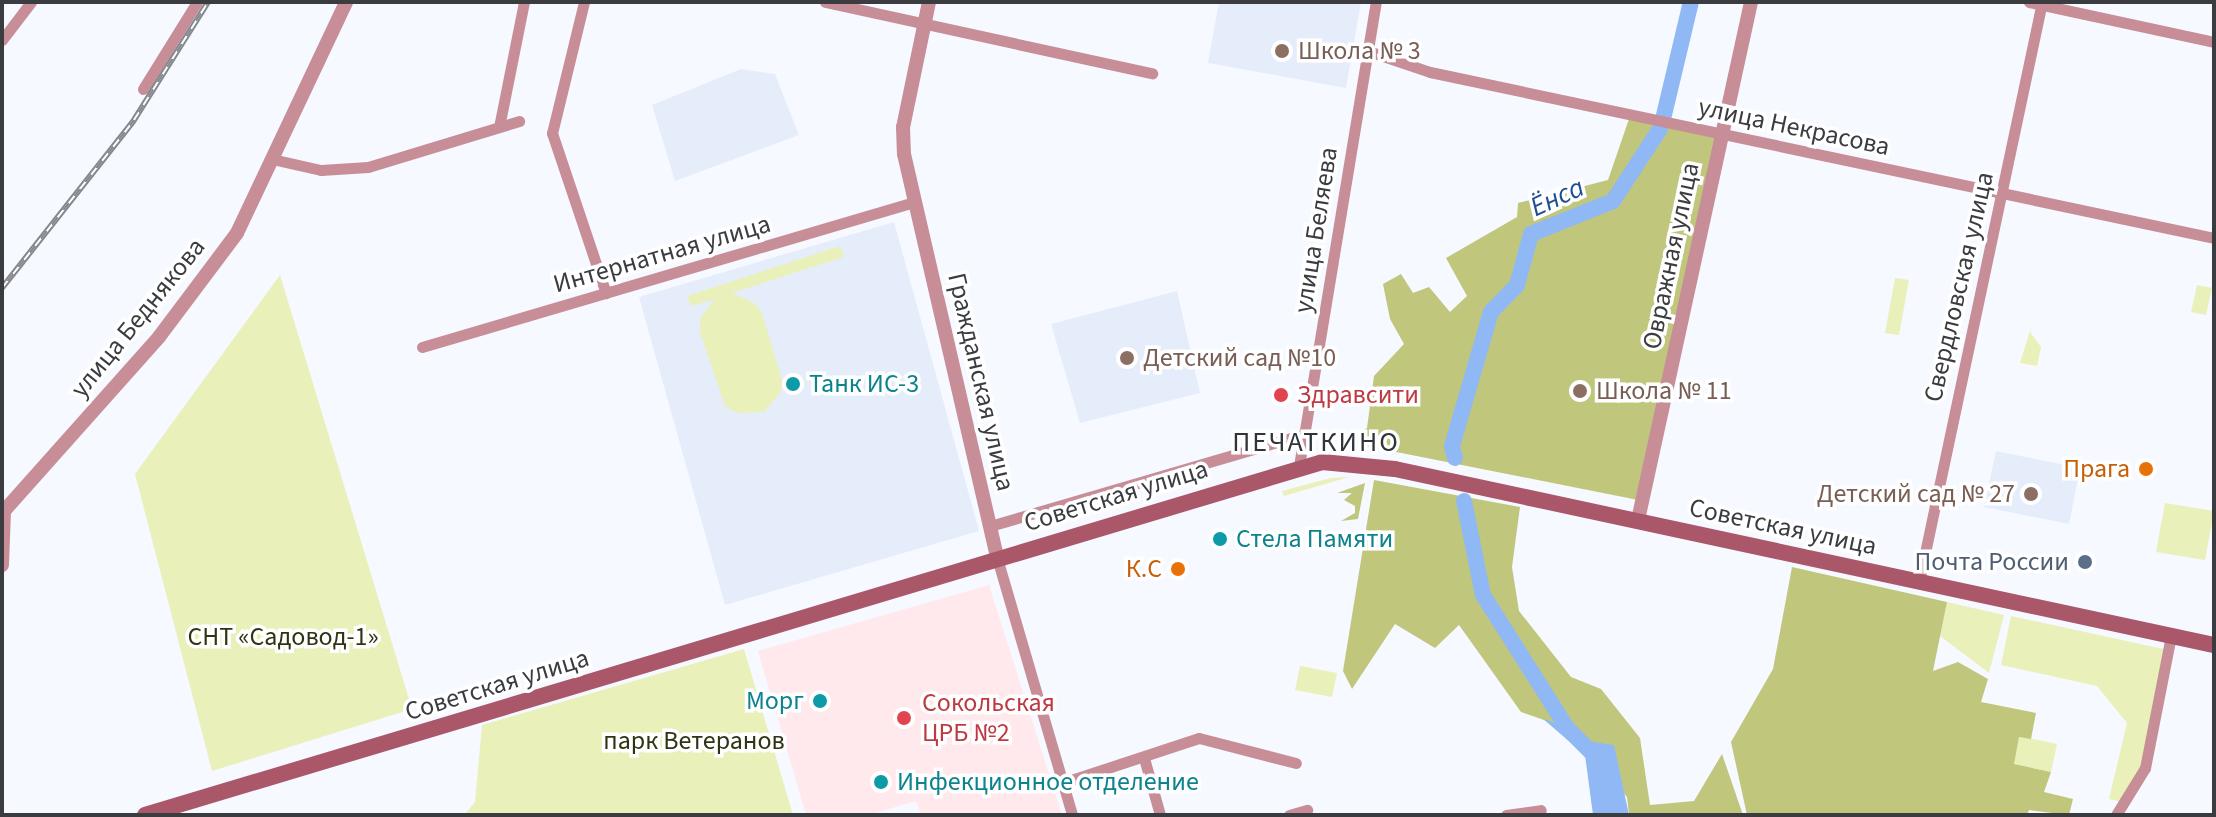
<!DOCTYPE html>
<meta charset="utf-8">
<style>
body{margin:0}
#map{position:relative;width:2216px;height:817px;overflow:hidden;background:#f6f9ff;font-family:"Source Sans 3",sans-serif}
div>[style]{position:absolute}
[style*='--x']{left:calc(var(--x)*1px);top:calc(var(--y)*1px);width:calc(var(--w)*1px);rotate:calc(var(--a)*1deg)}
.built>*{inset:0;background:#e6edfa}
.medical>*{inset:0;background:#ffe9ed}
.green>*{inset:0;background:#eaf0ba}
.forest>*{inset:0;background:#c0c77c}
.water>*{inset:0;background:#90b8f5}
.river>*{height:16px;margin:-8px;padding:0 8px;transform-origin:8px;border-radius:8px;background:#90b8f5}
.minor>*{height:11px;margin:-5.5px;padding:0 5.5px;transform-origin:5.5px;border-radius:5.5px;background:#c78e97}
.tertiary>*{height:14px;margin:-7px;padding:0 7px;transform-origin:7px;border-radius:7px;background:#c78e97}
.secondary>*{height:16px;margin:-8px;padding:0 8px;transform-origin:8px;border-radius:8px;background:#aa5869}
.rail>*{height:6px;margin-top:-3px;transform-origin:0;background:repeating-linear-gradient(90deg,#fff 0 9px,#84878b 0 18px);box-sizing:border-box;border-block:2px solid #84878b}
.dots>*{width:22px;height:22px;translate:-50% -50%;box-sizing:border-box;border:4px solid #fff;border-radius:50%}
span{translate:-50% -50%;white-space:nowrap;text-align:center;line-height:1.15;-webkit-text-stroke:7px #fff;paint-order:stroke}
.education-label{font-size:26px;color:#785e54}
.left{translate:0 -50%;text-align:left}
.right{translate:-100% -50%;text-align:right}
.street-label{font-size:26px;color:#3a3c40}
.culture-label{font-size:26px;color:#0d838f}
.health-label{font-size:26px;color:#be3a42}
.food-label{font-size:26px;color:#c56008}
.service-label{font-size:26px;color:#4e5e75}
.park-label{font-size:26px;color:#313413}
.water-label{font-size:28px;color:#1e4d94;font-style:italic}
.neighbourhood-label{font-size:28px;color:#30343b;letter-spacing:2px}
.frame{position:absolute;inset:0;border:4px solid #3a3c40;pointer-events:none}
</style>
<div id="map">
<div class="built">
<i style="clip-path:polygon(1219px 2px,1361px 2px,1346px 88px,1208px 63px)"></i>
<i style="clip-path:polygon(741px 69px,775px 74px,799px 135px,675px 181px,652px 105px)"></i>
<i style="clip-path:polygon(894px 222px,979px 531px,725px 605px,639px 297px)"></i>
<i style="clip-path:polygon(1177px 291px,1200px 393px,1080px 423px,1051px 324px)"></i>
<i style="clip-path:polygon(1996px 451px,2080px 468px,2069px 524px,1984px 507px)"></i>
</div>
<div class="medical">
<i style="clip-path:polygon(989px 585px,1062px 815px,921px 815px,916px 801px,868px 815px,806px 815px,758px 651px)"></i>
</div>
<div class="green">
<i style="clip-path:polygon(840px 246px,844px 257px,732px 293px,754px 303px,762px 313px,782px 380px,781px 392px,764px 412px,737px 413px,725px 406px,700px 332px,700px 318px,715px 299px,691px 306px,687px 296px)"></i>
<i style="clip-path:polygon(280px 275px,412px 709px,212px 771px,135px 474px)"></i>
<i style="clip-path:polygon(1895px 278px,1909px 280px,1899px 335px,1885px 333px)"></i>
<i style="clip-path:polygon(2197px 285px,2212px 288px,2206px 315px,2191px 312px)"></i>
<i style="clip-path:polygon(2032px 324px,2030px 332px,2041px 347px,2037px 366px,2020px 363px)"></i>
<i style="clip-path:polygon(1349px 477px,1284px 496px,1282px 491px,1331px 478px)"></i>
<i style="clip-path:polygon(2165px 503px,2214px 511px,2205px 560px,2156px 552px)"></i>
<i style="clip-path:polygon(1947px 602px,2004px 615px,1989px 673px,1940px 636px)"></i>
<i style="clip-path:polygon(2011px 616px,2168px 650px,2149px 752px,2122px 802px,2109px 799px,2127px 723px,2097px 686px,2001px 665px)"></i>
<i style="clip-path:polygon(744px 649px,793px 815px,464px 815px,475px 802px,482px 725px)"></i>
<i style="clip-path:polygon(1300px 666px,1337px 673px,1332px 697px,1295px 690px)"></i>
<i style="clip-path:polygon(2019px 736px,2057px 744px,2051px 772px,2013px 764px)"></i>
</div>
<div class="forest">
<i style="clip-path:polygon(1630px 116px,1723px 134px,1643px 501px,1346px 442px,1367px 428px,1374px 376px,1404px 344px,1390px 319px,1383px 284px,1401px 274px,1413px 293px,1429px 287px,1450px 312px,1467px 296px,1446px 258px,1517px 217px,1518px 203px,1608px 180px)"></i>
<i style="clip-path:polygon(1374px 480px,1520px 507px,1512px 567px,1519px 611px,1571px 677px,1601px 689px,1640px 738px,1650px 805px,1694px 801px,1722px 754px,1743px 815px,1629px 815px,1627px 797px,1579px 740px,1567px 728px,1521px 712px,1459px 625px,1435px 648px,1395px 624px,1352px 689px,1343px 671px)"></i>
<i style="clip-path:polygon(1365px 483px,1358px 519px,1341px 521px,1355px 513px,1355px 506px,1344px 500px,1352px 493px,1337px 493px)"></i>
<i style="clip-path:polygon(1792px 567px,1947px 602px,1933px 671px,1958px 662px,1988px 679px,1981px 702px,2036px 713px,2031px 739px,2019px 737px,2014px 764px,2051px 772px,2044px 792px,2073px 799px,2069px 815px,2029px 810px,2027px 815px,1747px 815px,1731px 742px,1773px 669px)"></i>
</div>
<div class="water">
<i style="clip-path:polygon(1542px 718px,1567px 728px,1579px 740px,1614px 745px,1629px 815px,1593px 815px,1585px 755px)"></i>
</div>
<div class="river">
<i style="--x:1664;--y:115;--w:116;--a:-76.6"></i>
<i style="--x:1455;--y:458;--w:12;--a:-104"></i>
<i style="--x:1452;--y:446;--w:140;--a:-73.8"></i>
<i style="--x:1491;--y:312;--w:37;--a:-46"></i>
<i style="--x:1517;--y:285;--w:53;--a:-74.6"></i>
<i style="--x:1531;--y:234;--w:88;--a:-21.9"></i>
<i style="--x:1613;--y:201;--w:86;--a:-56.9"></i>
<i style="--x:1464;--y:501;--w:96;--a:78.6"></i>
<i style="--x:1483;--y:595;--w:157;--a:57.7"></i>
<i style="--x:1567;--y:728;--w:38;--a:45"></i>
</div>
<div class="minor">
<i style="--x:584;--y:2;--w:135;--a:103.7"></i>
<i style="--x:552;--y:133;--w:169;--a:71.4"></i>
<i style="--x:825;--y:2;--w:335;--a:12.3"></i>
<i style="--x:2029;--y:2;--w:189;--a:12.2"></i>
<i style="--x:2;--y:40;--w:48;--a:-52.7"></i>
<i style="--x:1368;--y:51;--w:65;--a:18.7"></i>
<i style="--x:1430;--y:72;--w:801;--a:11.95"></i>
<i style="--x:143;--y:89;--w:102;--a:-58.2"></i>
<i style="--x:499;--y:127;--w:127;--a:-78.7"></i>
<i style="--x:272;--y:159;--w:50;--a:12.7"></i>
<i style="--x:321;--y:170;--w:47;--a:-3.7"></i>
<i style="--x:368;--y:167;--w:158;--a:-16.9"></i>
<i style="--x:422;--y:347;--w:513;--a:-16.42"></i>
<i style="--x:1299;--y:466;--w:470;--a:-80.6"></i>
<i style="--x:990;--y:526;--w:327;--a:-16.3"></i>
<i style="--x:997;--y:558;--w:268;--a:73.7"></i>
<i style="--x:1919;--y:581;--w:592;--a:-78.01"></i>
<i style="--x:1144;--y:758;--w:59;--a:74.3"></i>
<i style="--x:1062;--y:783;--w:144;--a:-18.2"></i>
<i style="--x:1199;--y:738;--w:100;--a:14.5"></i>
<i style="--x:1289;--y:815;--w:19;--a:-16"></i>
<i style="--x:1506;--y:815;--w:35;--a:-8"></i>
<i style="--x:2116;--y:815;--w:55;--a:-58.3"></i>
<i style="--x:2145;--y:768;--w:135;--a:-78.9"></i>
</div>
<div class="tertiary">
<i style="--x:929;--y:2;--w:128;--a:101.7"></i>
<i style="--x:903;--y:127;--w:27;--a:88"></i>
<i style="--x:904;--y:154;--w:415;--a:77"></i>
<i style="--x:1638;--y:520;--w:530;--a:-77.69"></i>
<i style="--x:2;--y:565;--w:54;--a:-87.9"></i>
<i style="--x:4;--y:511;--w:233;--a:-48.3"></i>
<i style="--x:159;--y:337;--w:130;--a:-53.1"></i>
<i style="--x:237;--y:233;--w:255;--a:-64.7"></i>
</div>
<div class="secondary">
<i style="--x:145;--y:815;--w:1229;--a:-16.69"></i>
<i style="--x:1322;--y:462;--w:73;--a:5.5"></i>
<i style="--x:1395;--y:469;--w:838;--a:12.13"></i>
</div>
<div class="rail">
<i style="--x:2;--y:288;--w:214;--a:-51.8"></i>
<i style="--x:134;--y:120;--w:139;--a:-57.9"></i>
</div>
<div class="dots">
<i style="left:1282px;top:51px;background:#8d6e63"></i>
<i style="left:1127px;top:358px;background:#8d6e63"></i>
<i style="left:793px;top:384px;background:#0f9aa8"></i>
<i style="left:1580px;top:391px;background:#8d6e63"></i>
<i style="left:1281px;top:395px;background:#e0444e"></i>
<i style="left:2146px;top:469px;background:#e8710a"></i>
<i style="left:2031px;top:494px;background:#8d6e63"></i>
<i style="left:1220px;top:539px;background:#0f9aa8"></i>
<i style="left:2085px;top:562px;background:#5c6f8a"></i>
<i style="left:1178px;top:569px;background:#e8710a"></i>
<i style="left:820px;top:701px;background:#0f9aa8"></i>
<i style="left:904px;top:718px;background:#e0444e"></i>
<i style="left:881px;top:782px;background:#0f9aa8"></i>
</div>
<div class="education-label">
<span class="left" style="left:1298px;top:51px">Школа № 3</span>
<span class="left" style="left:1143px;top:358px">Детский сад №10</span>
<span class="left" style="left:1596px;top:391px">Школа № 11</span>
<span class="right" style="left:2015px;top:494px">Детский сад № 27</span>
</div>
<div class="street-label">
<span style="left:1794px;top:127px;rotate:12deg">улица Некрасова</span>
<span style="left:1316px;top:230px;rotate:-81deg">улица Беляева</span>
<span style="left:662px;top:254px;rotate:-16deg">Интернатная улица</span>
<span style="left:1671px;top:256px;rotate:-78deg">Овражная улица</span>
<span style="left:1959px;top:287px;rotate:-77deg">Свердловская улица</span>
<span style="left:138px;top:318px;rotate:-51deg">улица Беднякова</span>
<span style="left:981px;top:382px;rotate:77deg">Гражданская улица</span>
<span style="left:1116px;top:496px;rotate:-17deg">Советская улица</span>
<span style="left:1783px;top:527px;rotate:12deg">Советская улица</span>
<span style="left:497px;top:685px;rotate:-17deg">Советская улица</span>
</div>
<div class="culture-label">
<span class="left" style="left:809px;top:384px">Танк ИС-3</span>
<span class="left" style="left:1236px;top:539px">Стела Памяти</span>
<span class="right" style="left:804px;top:701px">Морг</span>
<span class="left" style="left:897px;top:782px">Инфекционное отделение</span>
</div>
<div class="health-label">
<span class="left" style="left:1297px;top:395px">Здравсити</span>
<span class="left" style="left:922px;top:718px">Сокольская<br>ЦРБ №2</span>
</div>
<div class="food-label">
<span class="right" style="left:2130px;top:469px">Прага</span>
<span class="right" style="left:1162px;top:569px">К.С</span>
</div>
<div class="service-label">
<span class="right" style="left:2069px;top:562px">Почта России</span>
</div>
<div class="park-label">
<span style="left:283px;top:637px">СНТ «Садовод-1»</span>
<span style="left:694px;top:741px">парк Ветеранов</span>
</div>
<div class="water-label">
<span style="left:1557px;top:197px;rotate:-25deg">Ёнса</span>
</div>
<div class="neighbourhood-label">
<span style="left:1316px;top:442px">ПЕЧАТКИНО</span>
</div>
<div class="frame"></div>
</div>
